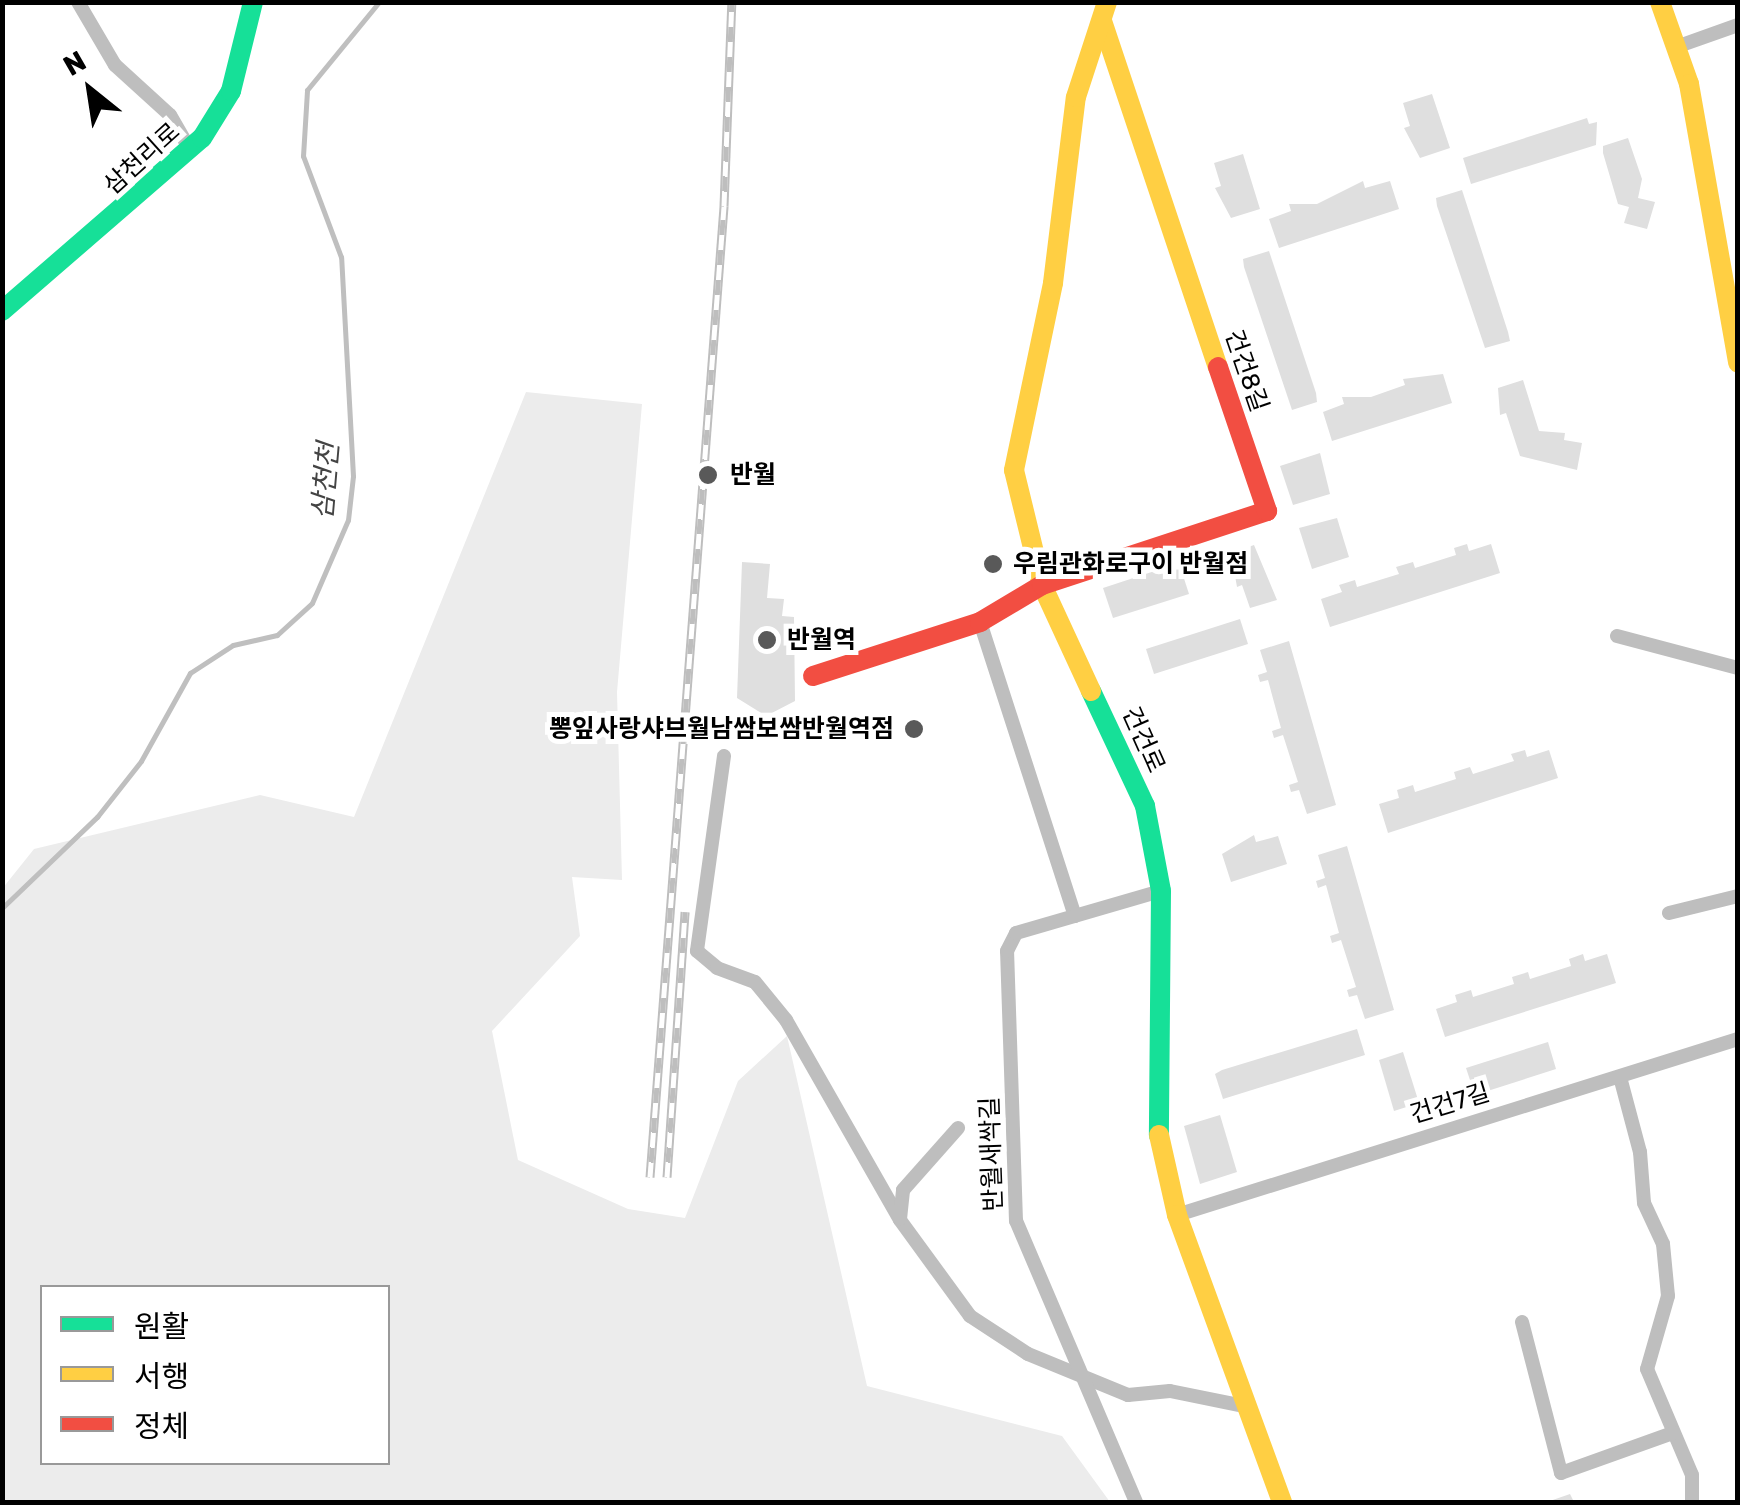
<!DOCTYPE html>
<meta charset="utf-8">
<style>
body{margin:0}
#map{position:relative;width:1740px;height:1505px;overflow:hidden;background:#fff;font-family:Rubik,"Noto Sans KR",sans-serif}
div>[style]{position:absolute}
[style*='--x']{left:calc(var(--x)*1px);top:calc(var(--y)*1px);width:calc(var(--w)*1px);rotate:calc(var(--a)*1deg)}
.green>*{inset:0;background:#ececec}
.stream>*{height:5px;margin:-2.5px;padding:0 2.5px;transform-origin:2.5px;border-radius:2.5px;background:#bfbfbf}
.building>*{inset:0;background:#dfdfdf}
.street>*{height:14px;margin:-7px;padding:0 7px;transform-origin:7px;border-radius:7px;background:#bebebe}
.fast>*{height:20px;margin:-10px;padding:0 10px;transform-origin:10px;border-radius:10px;background:#16e098}
.slow>*{height:20px;margin:-10px;padding:0 10px;transform-origin:10px;border-radius:10px;background:#ffcf43}
.jam>*{height:20px;margin:-10px;padding:0 10px;transform-origin:10px;border-radius:10px;background:#f24e42}
.rail>*{height:9px;margin-top:-4.5px;transform-origin:0;background:repeating-linear-gradient(90deg,#fff 0 15px,#bebebe 0 30px);box-sizing:border-box;border-block:2px solid #bebebe}
.dots>*{width:28px;height:28px;translate:-50% -50%;box-sizing:border-box;border:5px solid #fff;border-radius:50%}
span{translate:-50% -50%;white-space:nowrap;text-align:center;line-height:1.15;-webkit-text-stroke:10px #fff;paint-order:stroke}
.street-label{font-size:25px;color:#000}
.poi-label{font-size:25px;color:#000;font-weight:700}
.left{translate:0 -50%;text-align:left}
.right{translate:-100% -50%;text-align:right}
.water-label{font-size:28px;color:#444;font-style:italic}
.frame{position:absolute;inset:0;border:5px solid #000;pointer-events:none}
.legend{position:absolute;left:40px;top:1285px;width:350px;height:180px;box-sizing:border-box;background:#fff;border:2px solid #999;margin:0;padding:12px 18px;list-style:none;font-size:30px;color:#000}
.legend li{display:flex;align-items:center;gap:20px;height:50px}
.legend b{width:50px;border:2px solid #999}
.north{position:absolute;left:40px;top:40px;width:100px;height:100px;-webkit-text-stroke:8px #fff;paint-order:stroke;rotate:330deg;font-size:28px;font-weight:700;line-height:40px;text-align:center;color:#000}
.north::after{content:'';display:block;margin:auto;width:35px;height:45px;background:#000;clip-path:polygon(50% 0,100% 100%,50% 72%,0 100%)}
</style>
<div id="map">
<div class="green">
<i style="clip-path:polygon(evenodd,526px 392px,642px 404px,617px 692px,622px 880px,572px 877px,580px 936px,492px 1031px,518px 1160px,628px 1209px,685px 1218px,738px 1081px,787px 1036px,867px 1386px,1062px 1436px,1110px 1502px,3px 1502px,2px 889px,34px 849px,260px 795px,354px 817px,526px 392px,42px 1288px,388px 1288px,388px 1462px,42px 1462px,42px 1288px)"></i>
</div>
<div class="stream">
<i style="--x:2;--y:908;--w:132;--a:-43.8"></i>
<i style="--x:97;--y:817;--w:71;--a:-51.8"></i>
<i style="--x:141;--y:761;--w:101;--a:-60.9"></i>
<i style="--x:190;--y:673;--w:51;--a:-33.1"></i>
<i style="--x:233;--y:645;--w:45;--a:-12.8"></i>
<i style="--x:277;--y:635;--w:47;--a:-42.4"></i>
<i style="--x:312;--y:603;--w:90;--a:-66.6"></i>
<i style="--x:348;--y:520;--w:44;--a:-83.5"></i>
<i style="--x:353;--y:476;--w:219;--a:-93.1"></i>
<i style="--x:341;--y:257;--w:108;--a:-110.6"></i>
<i style="--x:303;--y:156;--w:66;--a:-86.5"></i>
<i style="--x:307;--y:90;--w:114;--a:-50.7"></i>
</div>
<div class="building">
<i style="clip-path:polygon(1432px 94px,1450px 148px,1420px 158px,1404px 128px,1410px 126px,1403px 103px)"></i>
<i style="clip-path:polygon(1587px 118px,1589px 124px,1597px 122px,1596px 145px,1471px 184px,1463px 158px)"></i>
<i style="clip-path:polygon(1628px 138px,1642px 179px,1638px 198px,1655px 202px,1647px 229px,1624px 223px,1629px 207px,1618px 204px,1603px 153px,1603px 146px)"></i>
<i style="clip-path:polygon(1243px 154px,1260px 209px,1231px 218px,1215px 188px,1221px 186px,1214px 163px)"></i>
<i style="clip-path:polygon(1363px 181px,1365px 188px,1390px 181px,1399px 209px,1279px 248px,1269px 219px,1291px 211px,1289px 204px,1317px 204px)"></i>
<i style="clip-path:polygon(1462px 190px,1508px 332px,1510px 341px,1485px 348px,1437px 206px,1436px 198px)"></i>
<i style="clip-path:polygon(1269px 251px,1316px 393px,1317px 402px,1292px 410px,1244px 267px,1243px 259px)"></i>
<i style="clip-path:polygon(1443px 374px,1452px 403px,1332px 441px,1323px 412px,1344px 404px,1342px 397px,1371px 397px,1405px 385px,1403px 379px)"></i>
<i style="clip-path:polygon(1523px 380px,1539px 431px,1565px 433px,1564px 440px,1582px 443px,1577px 470px,1520px 456px,1506px 413px,1500px 415px,1498px 388px)"></i>
<i style="clip-path:polygon(1320px 453px,1330px 494px,1293px 505px,1280px 466px)"></i>
<i style="clip-path:polygon(1337px 518px,1349px 557px,1312px 569px,1299px 528px)"></i>
<i style="clip-path:polygon(1467px 544px,1469px 551px,1491px 544px,1500px 573px,1330px 627px,1321px 599px,1342px 592px,1339px 585px,1355px 580px,1357px 587px,1399px 574px,1396px 567px,1413px 562px,1415px 568px,1456px 555px,1454px 548px)"></i>
<i style="clip-path:polygon(1254px 545px,1277px 600px,1250px 608px,1242px 585px,1237px 587px,1231px 553px)"></i>
<i style="clip-path:polygon(742px 562px,770px 564px,767px 598px,784px 599px,782px 616px,794px 617px,795px 701px,766px 716px,737px 698px)"></i>
<i style="clip-path:polygon(1179px 563px,1189px 594px,1113px 618px,1103px 588px)"></i>
<i style="clip-path:polygon(1240px 619px,1248px 644px,1154px 674px,1146px 649px)"></i>
<i style="clip-path:polygon(1289px 641px,1336px 805px,1307px 814px,1299px 790px,1291px 792px,1289px 785px,1298px 782px,1283px 735px,1274px 738px,1272px 731px,1281px 728px,1268px 680px,1260px 682px,1258px 675px,1267px 672px,1260px 650px)"></i>
<i style="clip-path:polygon(1525px 750px,1527px 757px,1549px 750px,1558px 778px,1388px 833px,1379px 804px,1399px 798px,1397px 790px,1413px 785px,1415px 792px,1456px 779px,1454px 772px,1470px 767px,1473px 774px,1514px 761px,1511px 754px)"></i>
<i style="clip-path:polygon(1254px 835px,1256px 842px,1278px 836px,1287px 864px,1231px 882px,1222px 854px)"></i>
<i style="clip-path:polygon(1347px 846px,1394px 1010px,1365px 1019px,1357px 995px,1349px 997px,1347px 990px,1356px 987px,1341px 940px,1332px 943px,1330px 936px,1339px 933px,1326px 885px,1318px 888px,1316px 881px,1325px 878px,1318px 855px)"></i>
<i style="clip-path:polygon(1583px 954px,1585px 961px,1607px 954px,1616px 983px,1445px 1037px,1436px 1009px,1457px 1002px,1455px 995px,1471px 990px,1473px 997px,1514px 984px,1512px 977px,1528px 972px,1530px 979px,1571px 966px,1569px 959px)"></i>
<i style="clip-path:polygon(1357px 1029px,1365px 1055px,1223px 1099px,1215px 1074px,1222px 1070px)"></i>
<i style="clip-path:polygon(1548px 1042px,1556px 1069px,1475px 1095px,1466px 1068px)"></i>
<i style="clip-path:polygon(1403px 1052px,1419px 1103px,1394px 1111px,1379px 1060px)"></i>
<i style="clip-path:polygon(1220px 1115px,1237px 1172px,1200px 1184px,1184px 1126px)"></i>
<i style="clip-path:polygon(1570px 1494px,1574px 1502px,1547px 1502px)"></i>
</div>
<div class="street">
<i style="--x:78;--y:2;--w:73;--a:59.6"></i>
<i style="--x:115;--y:65;--w:74;--a:42.3"></i>
<i style="--x:170;--y:115;--w:39;--a:60"></i>
<i style="--x:1676;--y:47;--w:66;--a:-19.5"></i>
<i style="--x:980;--y:622;--w:309;--a:72.1"></i>
<i style="--x:1617;--y:636;--w:125;--a:14.8"></i>
<i style="--x:724;--y:756;--w:197;--a:97.9"></i>
<i style="--x:697;--y:951;--w:26;--a:40"></i>
<i style="--x:717;--y:968;--w:40;--a:20.2"></i>
<i style="--x:755;--y:982;--w:49;--a:50.8"></i>
<i style="--x:786;--y:1020;--w:230;--a:60.3"></i>
<i style="--x:900;--y:1220;--w:119;--a:53.9"></i>
<i style="--x:970;--y:1316;--w:69;--a:33.2"></i>
<i style="--x:1028;--y:1354;--w:108;--a:22.3"></i>
<i style="--x:1128;--y:1395;--w:42;--a:-5.4"></i>
<i style="--x:1170;--y:1391;--w:76;--a:11.5"></i>
<i style="--x:1669;--y:913;--w:71;--a:-13.8"></i>
<i style="--x:1620;--y:1077;--w:78;--a:75.1"></i>
<i style="--x:1640;--y:1152;--w:51;--a:85.5"></i>
<i style="--x:1644;--y:1203;--w:45;--a:65.1"></i>
<i style="--x:1663;--y:1244;--w:52;--a:84.5"></i>
<i style="--x:1668;--y:1296;--w:76;--a:106"></i>
<i style="--x:1647;--y:1369;--w:115;--a:67"></i>
<i style="--x:1692;--y:1475;--w:27;--a:90"></i>
<i style="--x:1177;--y:1215;--w:588;--a:-17.42"></i>
<i style="--x:900;--y:1219;--w:29;--a:-84"></i>
<i style="--x:903;--y:1190;--w:83;--a:-48.4"></i>
<i style="--x:1522;--y:1322;--w:156;--a:75.5"></i>
<i style="--x:1561;--y:1473;--w:119;--a:-19.7"></i>
<i style="--x:1136;--y:1502;--w:306;--a:-113.1"></i>
<i style="--x:1016;--y:1221;--w:270;--a:-91.9"></i>
<i style="--x:1007;--y:951;--w:20;--a:-63"></i>
<i style="--x:1016;--y:933;--w:151;--a:-16.2"></i>
</div>
<div class="fast">
<i style="--x:2;--y:311;--w:264;--a:-40.9"></i>
<i style="--x:202;--y:138;--w:55;--a:-58.3"></i>
<i style="--x:231;--y:91;--w:92;--a:-76.1"></i>
<i style="--x:1091;--y:691;--w:127;--a:64.8"></i>
<i style="--x:1145;--y:806;--w:86;--a:79.3"></i>
<i style="--x:1161;--y:891;--w:244;--a:90.5"></i>
</div>
<div class="slow">
<i style="--x:1660;--y:2;--w:87;--a:70.5"></i>
<i style="--x:1689;--y:84;--w:283;--a:80"></i>
<i style="--x:1102;--y:21;--w:365;--a:71.5"></i>
<i style="--x:1091;--y:691;--w:117;--a:-114.8"></i>
<i style="--x:1042;--y:585;--w:118;--a:-103.7"></i>
<i style="--x:1014;--y:470;--w:191;--a:-78.2"></i>
<i style="--x:1053;--y:283;--w:187;--a:-83"></i>
<i style="--x:1076;--y:97;--w:100;--a:-71.9"></i>
<i style="--x:1159;--y:1135;--w:82;--a:77.3"></i>
<i style="--x:1177;--y:1215;--w:306;--a:69.9"></i>
</div>
<div class="jam">
<i style="--x:813;--y:676;--w:176;--a:-17.9"></i>
<i style="--x:980;--y:622;--w:72;--a:-30.8"></i>
<i style="--x:1042;--y:585;--w:237;--a:-18.2"></i>
<i style="--x:1267;--y:511;--w:152;--a:-108.8"></i>
</div>
<div class="rail">
<i style="--x:650;--y:1177;--w:974;--a:-85.64"></i>
<i style="--x:724;--y:206;--w:204;--a:-87.8"></i>
<i style="--x:667;--y:1177;--w:266;--a:-86.1"></i>
</div>
<div class="dots">
<i style="left:708px;top:475px;background:#595959"></i>
<i style="left:993px;top:564px;background:#595959"></i>
<i style="left:767px;top:640px;background:#595959"></i>
<i style="left:914px;top:729px;background:#595959"></i>
</div>
<div class="street-label">
<span style="left:142px;top:159px;rotate:-42deg">삼천리로</span>
<span style="left:1246px;top:371px;rotate:71deg">건건8길</span>
<span style="left:1143px;top:740px;rotate:66deg">건건로</span>
<span style="left:1450px;top:1104px;rotate:-17deg">건건7길</span>
<span style="left:992px;top:1154px;rotate:-92deg">반월새싹길</span>
</div>
<div class="poi-label">
<span class="left" style="left:730px;top:475px">반월</span>
<span class="left" style="left:1013px;top:564px">우림관화로구이 반월점</span>
<span class="left" style="left:787px;top:640px">반월역</span>
<span class="right" style="left:894px;top:729px">뽕잎사랑샤브월남쌈보쌈반월역점</span>
</div>
<div class="water-label">
<span style="left:326px;top:481px;rotate:-85deg">삼천천</span>
</div>
<div class="frame"></div>
<ul class="legend">
<li><b style="height:12px;background:#16e098"></b>원활</li>
<li><b style="height:12px;background:#ffcf43"></b>서행</li>
<li><b style="height:12px;background:#f24e42"></b>정체</li>
</ul>
<div class="north">N</div>
</div>
